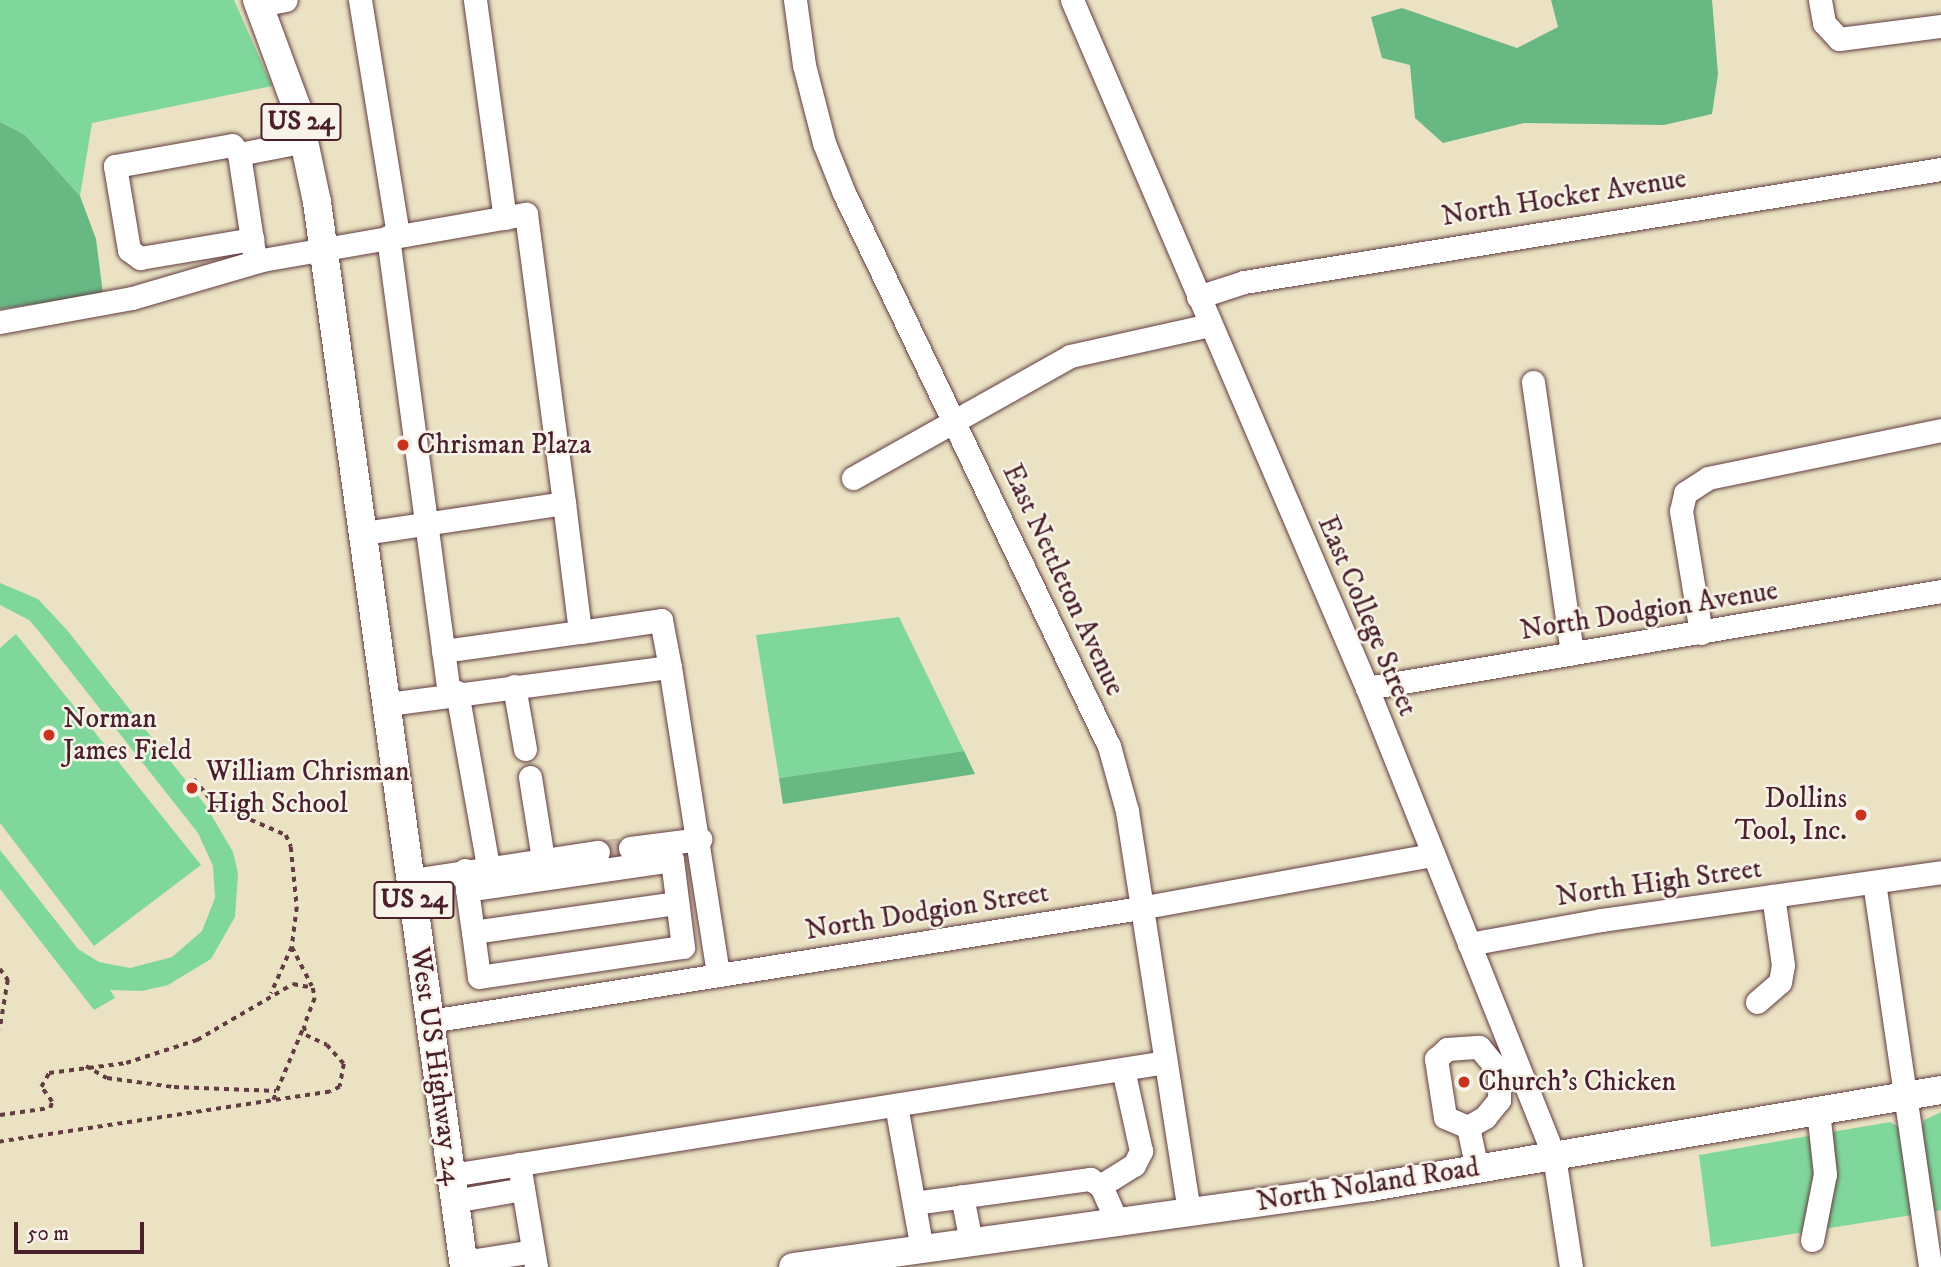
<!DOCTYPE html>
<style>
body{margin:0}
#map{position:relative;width:1941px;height:1267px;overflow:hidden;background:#eae2c2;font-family:"IM FELL DW Pica",serif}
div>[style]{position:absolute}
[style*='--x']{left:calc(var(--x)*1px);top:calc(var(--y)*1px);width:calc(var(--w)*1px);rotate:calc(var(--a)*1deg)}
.green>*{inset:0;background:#80d79c}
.forest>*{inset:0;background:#68b884}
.minor-tunnel>*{height:23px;margin-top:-11.5px;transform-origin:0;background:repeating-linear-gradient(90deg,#cabba4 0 23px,transparent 0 34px)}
.path>*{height:3.5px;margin-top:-1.75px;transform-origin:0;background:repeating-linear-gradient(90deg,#623c42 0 5px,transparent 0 10px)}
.roads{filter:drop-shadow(0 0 2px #623c42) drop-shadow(0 0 2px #623c42)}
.minor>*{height:23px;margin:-11.5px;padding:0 11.5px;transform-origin:11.5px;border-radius:11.5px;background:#fff}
.major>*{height:28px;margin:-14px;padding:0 14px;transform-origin:14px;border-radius:14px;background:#fff}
.dots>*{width:19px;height:19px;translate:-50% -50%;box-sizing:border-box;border:4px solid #f7f3e8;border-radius:50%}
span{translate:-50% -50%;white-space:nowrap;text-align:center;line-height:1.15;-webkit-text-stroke:5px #f7f3e8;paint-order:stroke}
.shield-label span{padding:2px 5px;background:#f7f3e8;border:2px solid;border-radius:5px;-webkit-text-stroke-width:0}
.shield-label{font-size:26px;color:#4a1f2b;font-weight:700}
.street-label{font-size:28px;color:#4a1f2b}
.poi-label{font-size:28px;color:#4a1f2b}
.left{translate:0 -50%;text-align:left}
.right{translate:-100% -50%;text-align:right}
.scale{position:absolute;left:14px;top:1222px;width:130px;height:32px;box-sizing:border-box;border:4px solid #4a1f2b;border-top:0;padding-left:9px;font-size:21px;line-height:24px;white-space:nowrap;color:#4a1f2b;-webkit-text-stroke:5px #f7f3e8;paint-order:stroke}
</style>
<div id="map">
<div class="green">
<i style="clip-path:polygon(0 0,234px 0,272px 86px,92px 123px,80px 196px,25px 135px,0 122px)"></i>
<i style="clip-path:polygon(0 583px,38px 599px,67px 630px,206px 806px,233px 852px,238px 873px,235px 917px,211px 959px,168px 985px,142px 991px,110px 990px,115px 998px,94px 1010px,0 889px,0 850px,78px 949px,99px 962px,130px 968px,172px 957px,202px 931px,215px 898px,213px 866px,198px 833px,41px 634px,29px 620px,0 605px)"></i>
<i style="clip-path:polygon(899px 617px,964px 751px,779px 778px,756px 635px)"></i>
<i style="clip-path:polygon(16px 634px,201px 865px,94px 946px,0 823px,0 648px)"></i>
<i style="clip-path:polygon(1941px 1112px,1941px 1210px,1934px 1212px,1921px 1130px,1924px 1120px)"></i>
<i style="clip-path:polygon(1890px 1122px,1899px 1127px,1912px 1215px,1711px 1247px,1699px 1155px)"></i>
</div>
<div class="forest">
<i style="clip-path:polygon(1551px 0,1712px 0,1718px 74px,1712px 114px,1664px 125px,1524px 123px,1443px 143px,1415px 118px,1410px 65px,1382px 58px,1371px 17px,1402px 8px,1517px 48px,1558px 27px)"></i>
<i style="clip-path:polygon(0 122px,25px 135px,80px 196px,96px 239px,103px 294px,0 309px)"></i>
<i style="clip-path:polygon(964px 751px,975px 774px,783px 804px,779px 778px)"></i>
</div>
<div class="minor-tunnel">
<i style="--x:598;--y:852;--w:32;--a:-7"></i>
</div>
<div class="path">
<i style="--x:194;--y:779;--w:32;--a:51"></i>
<i style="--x:214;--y:804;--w:78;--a:23.3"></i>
<i style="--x:286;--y:835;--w:13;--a:67"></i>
<i style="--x:291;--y:847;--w:60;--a:84.3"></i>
<i style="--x:297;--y:907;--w:40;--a:97.1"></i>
<i style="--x:292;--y:947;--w:51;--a:114.1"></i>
<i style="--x:292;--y:947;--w:44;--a:62.9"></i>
<i style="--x:0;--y:969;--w:14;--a:54"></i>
<i style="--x:8;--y:980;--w:50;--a:99.3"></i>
<i style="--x:86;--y:1066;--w:24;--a:30"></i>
<i style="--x:107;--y:1078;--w:68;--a:7.7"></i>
<i style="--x:174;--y:1087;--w:102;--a:2.2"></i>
<i style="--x:273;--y:1100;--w:80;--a:-67.3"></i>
<i style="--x:0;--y:1115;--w:50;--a:-8"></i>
<i style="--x:50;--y:1108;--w:6;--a:-72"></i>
<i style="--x:52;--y:1102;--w:19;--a:-126"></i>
<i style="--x:41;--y:1087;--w:16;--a:-60"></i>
<i style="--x:49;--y:1073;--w:78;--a:-7.4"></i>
<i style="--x:126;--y:1063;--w:75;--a:-17.9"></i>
<i style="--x:197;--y:1040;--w:111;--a:-30.3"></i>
<i style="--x:293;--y:984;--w:20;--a:11"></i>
<i style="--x:313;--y:988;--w:10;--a:79"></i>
<i style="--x:315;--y:998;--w:30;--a:111"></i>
<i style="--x:304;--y:1026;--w:9;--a:77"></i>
<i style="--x:306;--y:1035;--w:23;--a:25"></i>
<i style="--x:327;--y:1045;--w:25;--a:48"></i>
<i style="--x:344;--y:1064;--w:23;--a:100"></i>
<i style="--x:340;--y:1087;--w:11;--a:153"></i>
<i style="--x:330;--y:1092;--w:334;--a:171.4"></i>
</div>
<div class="roads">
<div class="minor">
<i style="--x:360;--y:0;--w:238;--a:80.8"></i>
<i style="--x:475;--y:0;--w:220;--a:82.2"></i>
<i style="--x:795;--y:0;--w:66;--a:82.1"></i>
<i style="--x:804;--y:65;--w:81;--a:75.6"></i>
<i style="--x:824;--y:143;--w:54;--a:68.2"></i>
<i style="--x:844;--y:193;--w:613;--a:64.4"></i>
<i style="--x:1109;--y:746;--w:67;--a:74.5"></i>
<i style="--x:1127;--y:811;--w:406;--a:81.2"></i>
<i style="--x:1072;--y:0;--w:749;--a:66.79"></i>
<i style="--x:1367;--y:688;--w:504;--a:68.22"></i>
<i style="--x:1554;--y:1156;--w:112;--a:81.3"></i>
<i style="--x:1820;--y:0;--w:23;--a:80"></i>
<i style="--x:1824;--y:23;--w:22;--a:47"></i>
<i style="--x:1839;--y:39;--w:103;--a:-7.3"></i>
<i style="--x:260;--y:5;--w:26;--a:-11"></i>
<i style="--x:239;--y:154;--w:11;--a:-128"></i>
<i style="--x:232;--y:145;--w:119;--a:169.8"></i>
<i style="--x:115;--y:166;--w:85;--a:80.5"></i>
<i style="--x:129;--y:250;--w:14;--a:36"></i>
<i style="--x:140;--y:258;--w:114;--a:-9.6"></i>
<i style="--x:388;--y:237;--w:461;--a:82.4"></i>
<i style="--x:254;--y:253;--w:100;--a:-98.6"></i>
<i style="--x:239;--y:154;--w:68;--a:-11"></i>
<i style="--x:1198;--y:297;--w:48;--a:-18.1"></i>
<i style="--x:1244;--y:282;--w:706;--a:-9.21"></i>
<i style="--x:0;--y:322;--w:134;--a:-10.3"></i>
<i style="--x:132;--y:298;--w:135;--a:-16.3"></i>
<i style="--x:262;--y:260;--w:268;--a:-9.9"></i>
<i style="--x:526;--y:214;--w:291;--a:82.5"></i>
<i style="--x:564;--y:503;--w:202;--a:171.5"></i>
<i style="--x:1533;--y:382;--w:274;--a:81.8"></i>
<i style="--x:853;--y:478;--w:249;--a:-29.3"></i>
<i style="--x:1070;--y:356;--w:143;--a:-12.5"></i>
<i style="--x:564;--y:503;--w:130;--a:82.9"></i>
<i style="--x:580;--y:632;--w:82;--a:-8.4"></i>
<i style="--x:661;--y:620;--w:48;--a:79.2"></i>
<i style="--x:1701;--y:633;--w:124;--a:-99.3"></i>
<i style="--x:1681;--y:511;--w:18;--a:-77"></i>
<i style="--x:1685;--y:493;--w:27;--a:-33"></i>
<i style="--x:1708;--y:478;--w:238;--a:-11.6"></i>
<i style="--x:443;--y:651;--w:138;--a:-7.9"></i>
<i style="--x:514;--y:686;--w:64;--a:80.1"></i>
<i style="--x:1367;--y:688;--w:582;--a:-9.59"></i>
<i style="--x:457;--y:692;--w:177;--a:79.9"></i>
<i style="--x:388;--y:704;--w:284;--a:-7.5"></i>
<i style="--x:670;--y:667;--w:312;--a:81.1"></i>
<i style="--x:530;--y:777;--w:83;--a:81"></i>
<i style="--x:630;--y:848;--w:71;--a:-7.3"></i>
<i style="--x:465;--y:870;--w:20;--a:84"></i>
<i style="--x:467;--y:890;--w:42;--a:81.9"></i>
<i style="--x:473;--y:932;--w:45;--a:82.4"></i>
<i style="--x:479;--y:977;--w:206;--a:-8.4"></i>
<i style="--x:683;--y:947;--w:88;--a:-97.2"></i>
<i style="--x:672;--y:860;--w:207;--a:171.7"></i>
<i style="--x:412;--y:880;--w:188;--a:-8.6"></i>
<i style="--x:1874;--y:882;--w:389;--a:81.7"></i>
<i style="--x:473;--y:932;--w:206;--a:-8.1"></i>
<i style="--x:1469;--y:944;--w:134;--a:-10.3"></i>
<i style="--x:1601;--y:920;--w:343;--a:-8"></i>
<i style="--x:1757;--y:1002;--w:30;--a:-41"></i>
<i style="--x:1780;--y:982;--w:17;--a:-80"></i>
<i style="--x:1783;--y:965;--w:70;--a:-98.2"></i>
<i style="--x:430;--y:1021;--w:719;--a:-9.04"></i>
<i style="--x:1140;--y:908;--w:298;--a:-10.3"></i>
<i style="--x:896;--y:1105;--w:146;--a:79.8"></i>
<i style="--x:1468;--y:1127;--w:25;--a:-157"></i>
<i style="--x:1445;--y:1117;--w:59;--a:-98.8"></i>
<i style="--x:1436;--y:1059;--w:15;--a:-42"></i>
<i style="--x:1447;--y:1049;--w:32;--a:-4"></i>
<i style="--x:1479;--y:1047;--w:31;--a:50"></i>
<i style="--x:519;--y:1164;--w:104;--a:80.6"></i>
<i style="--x:1477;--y:1169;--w:43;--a:-102.1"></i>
<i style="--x:1468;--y:1127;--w:20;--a:-30"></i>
<i style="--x:1485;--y:1117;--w:22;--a:-51"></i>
<i style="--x:1499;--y:1100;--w:29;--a:-90"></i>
<i style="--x:1499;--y:1071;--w:13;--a:-18"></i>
<i style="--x:451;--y:1175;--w:723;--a:-8.99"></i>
<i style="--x:1100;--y:1186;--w:40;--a:-32"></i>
<i style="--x:1134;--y:1165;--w:16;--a:-63"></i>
<i style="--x:1141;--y:1151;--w:84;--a:-102.4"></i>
<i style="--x:962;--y:1196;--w:47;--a:78.9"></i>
<i style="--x:454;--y:1201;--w:70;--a:-9.9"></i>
<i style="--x:914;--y:1203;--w:178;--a:-7.8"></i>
<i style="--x:1090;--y:1179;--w:13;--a:32"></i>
<i style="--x:1101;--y:1186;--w:39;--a:66"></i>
<i style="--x:1812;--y:1240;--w:67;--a:-78.9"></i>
<i style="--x:1825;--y:1174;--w:63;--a:-96.3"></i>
<i style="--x:463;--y:1262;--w:71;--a:-8.9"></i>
</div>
<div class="major">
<i style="--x:257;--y:0;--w:115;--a:69.7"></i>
<i style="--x:297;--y:108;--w:96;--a:78"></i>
<i style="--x:317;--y:202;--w:1075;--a:82.14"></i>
<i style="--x:793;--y:1267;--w:584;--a:-7.88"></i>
<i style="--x:1371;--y:1187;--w:578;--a:-9.66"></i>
</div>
</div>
<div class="dots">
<i style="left:403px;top:445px;background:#c8321e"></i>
<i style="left:49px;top:735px;background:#c8321e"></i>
<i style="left:192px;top:788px;background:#c8321e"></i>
<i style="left:1861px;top:815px;background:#c8321e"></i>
<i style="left:1464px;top:1082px;background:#c8321e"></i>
</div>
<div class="shield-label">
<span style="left:301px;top:122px">US 24</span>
<span style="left:414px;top:900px">US 24</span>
</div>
<div class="street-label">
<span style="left:1564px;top:198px;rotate:-9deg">North Hocker Avenue</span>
<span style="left:1063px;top:580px;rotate:65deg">East Nettleton Avenue</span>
<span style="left:1649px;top:611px;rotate:-9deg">North Dodgion Avenue</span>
<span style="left:1367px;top:616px;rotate:67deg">East College Street</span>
<span style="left:1659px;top:883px;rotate:-8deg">North High Street</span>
<span style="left:927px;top:912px;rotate:-9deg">North Dodgion Street</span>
<span style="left:436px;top:1066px;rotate:82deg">West US Highway 24</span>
<span style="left:1368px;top:1185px;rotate:-9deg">North Noland Road</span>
</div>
<div class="poi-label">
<span class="left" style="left:417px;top:445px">Chrisman Plaza</span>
<span class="left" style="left:63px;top:735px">Norman<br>James Field</span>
<span class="left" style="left:206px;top:788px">William Chrisman<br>High School</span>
<span class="right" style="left:1847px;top:815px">Dollins<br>Tool, Inc.</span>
<span class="left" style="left:1478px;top:1082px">Church's Chicken</span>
</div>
<div class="scale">50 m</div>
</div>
